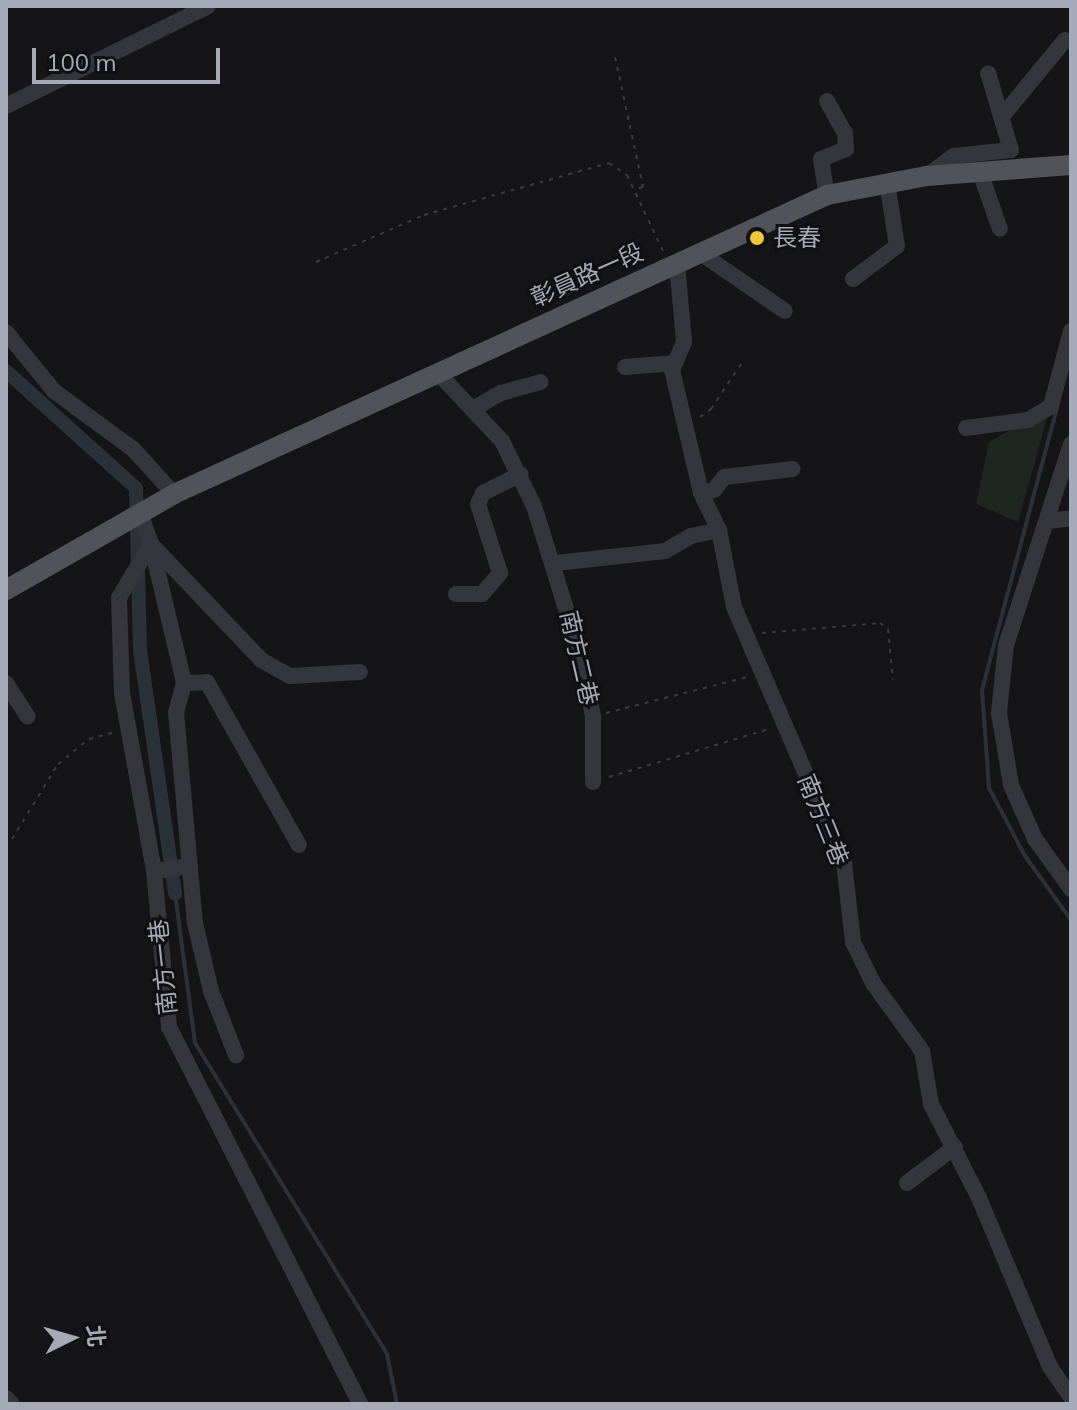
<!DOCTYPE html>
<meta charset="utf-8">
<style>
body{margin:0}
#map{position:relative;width:1077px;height:1410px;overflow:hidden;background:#151416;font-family:Mulish,"Noto Sans TC",sans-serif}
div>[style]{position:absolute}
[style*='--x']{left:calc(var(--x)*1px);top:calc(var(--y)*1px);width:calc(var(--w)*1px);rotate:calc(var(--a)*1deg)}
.green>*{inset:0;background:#1f2620}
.stream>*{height:4px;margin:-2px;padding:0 2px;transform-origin:2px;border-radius:2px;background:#2b3139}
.canal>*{height:14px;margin:-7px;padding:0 7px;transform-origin:7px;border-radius:7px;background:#2b3139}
.path>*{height:2px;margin-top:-1px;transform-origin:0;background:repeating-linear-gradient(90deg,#3b3c42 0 4px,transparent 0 10px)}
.minor>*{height:16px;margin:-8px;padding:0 8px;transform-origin:8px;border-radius:8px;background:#35363b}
.major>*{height:20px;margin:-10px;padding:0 10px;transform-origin:10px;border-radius:10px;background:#52525a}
.dots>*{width:22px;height:22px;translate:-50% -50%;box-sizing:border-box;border:4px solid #100f11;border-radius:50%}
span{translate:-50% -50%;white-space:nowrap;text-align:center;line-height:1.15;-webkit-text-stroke:6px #100f11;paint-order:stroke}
.poi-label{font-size:24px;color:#a6a9b6}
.left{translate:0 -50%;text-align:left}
.street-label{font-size:24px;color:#a6a9b6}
.frame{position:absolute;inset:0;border:8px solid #a6a9b6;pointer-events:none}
.north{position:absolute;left:32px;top:1298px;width:80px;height:80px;-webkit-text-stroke:6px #100f11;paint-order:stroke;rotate:85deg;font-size:22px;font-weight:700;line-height:32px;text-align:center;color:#a6a9b6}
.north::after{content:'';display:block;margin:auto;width:28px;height:36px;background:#a6a9b6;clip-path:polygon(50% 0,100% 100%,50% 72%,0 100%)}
.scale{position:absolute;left:32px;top:48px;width:188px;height:36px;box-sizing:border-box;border:4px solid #a6a9b6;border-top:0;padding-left:10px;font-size:24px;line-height:28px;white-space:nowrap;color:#a6a9b6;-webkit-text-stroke:6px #100f11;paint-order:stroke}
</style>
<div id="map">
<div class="green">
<i style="clip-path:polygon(1050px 408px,1018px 522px,976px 504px,989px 442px)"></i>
</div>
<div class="stream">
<i style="--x:1057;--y:408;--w:292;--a:104.9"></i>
<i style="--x:982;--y:690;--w:98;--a:85.9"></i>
<i style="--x:989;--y:788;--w:77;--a:62.1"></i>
<i style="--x:1025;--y:856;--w:79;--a:54.3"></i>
<i style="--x:175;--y:893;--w:151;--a:82.4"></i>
<i style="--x:195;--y:1043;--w:365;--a:58.3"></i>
<i style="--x:387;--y:1354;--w:51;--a:78.7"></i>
</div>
<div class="canal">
<i style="--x:6;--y:371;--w:175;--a:42"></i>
<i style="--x:136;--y:488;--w:162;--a:88.6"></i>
<i style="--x:140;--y:650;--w:246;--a:81.8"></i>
</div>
<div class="path">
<i style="--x:615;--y:57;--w:133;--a:77.8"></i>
<i style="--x:643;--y:187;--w:7;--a:164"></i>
<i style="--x:316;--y:262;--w:118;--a:-23.5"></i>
<i style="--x:424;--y:215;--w:192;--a:-15.7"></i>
<i style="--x:609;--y:163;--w:22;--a:34"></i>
<i style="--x:627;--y:175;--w:84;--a:64.7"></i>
<i style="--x:700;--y:417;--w:14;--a:-36"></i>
<i style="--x:711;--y:409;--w:58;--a:-56.3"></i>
<i style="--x:762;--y:633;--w:118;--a:-4.8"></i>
<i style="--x:880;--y:623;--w:10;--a:37"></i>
<i style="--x:888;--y:629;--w:51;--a:84.4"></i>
<i style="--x:606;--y:713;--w:146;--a:-14.3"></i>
<i style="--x:609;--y:777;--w:170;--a:-16.7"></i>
<i style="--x:12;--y:839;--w:88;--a:-58.5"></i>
<i style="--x:58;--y:764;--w:40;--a:-39"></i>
<i style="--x:89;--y:739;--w:27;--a:-15"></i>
</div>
<div class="minor">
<i style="--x:827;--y:101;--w:37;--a:61"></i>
<i style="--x:845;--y:133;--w:16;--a:86"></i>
<i style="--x:846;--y:149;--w:27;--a:158"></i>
<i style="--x:821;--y:159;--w:36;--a:81"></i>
<i style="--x:6;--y:106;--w:225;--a:-26.3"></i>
<i style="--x:1004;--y:114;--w:96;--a:-50.5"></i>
<i style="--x:980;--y:172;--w:60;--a:70.7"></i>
<i style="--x:927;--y:176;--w:34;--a:-37"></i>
<i style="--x:954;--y:156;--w:57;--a:-6"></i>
<i style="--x:1011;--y:150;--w:80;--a:-106.6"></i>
<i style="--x:699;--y:252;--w:104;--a:34.5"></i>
<i style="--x:677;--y:263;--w:79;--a:84.9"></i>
<i style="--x:684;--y:342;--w:30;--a:113"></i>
<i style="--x:672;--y:370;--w:126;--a:76.7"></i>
<i style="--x:701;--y:493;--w:41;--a:64.1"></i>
<i style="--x:719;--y:530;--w:78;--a:79"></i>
<i style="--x:734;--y:607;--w:279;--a:66.7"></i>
<i style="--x:844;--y:863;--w:80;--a:83.5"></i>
<i style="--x:853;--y:942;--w:46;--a:64"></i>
<i style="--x:873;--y:983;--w:84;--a:54.2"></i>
<i style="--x:922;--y:1051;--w:54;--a:80.4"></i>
<i style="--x:931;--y:1104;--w:106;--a:62.9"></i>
<i style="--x:979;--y:1198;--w:183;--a:67.2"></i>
<i style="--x:1050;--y:1367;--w:37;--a:55"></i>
<i style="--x:853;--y:279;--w:55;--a:-36.9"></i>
<i style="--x:897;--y:246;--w:64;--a:-99"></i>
<i style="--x:6;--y:332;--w:76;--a:50.9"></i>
<i style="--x:54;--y:391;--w:98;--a:36.3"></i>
<i style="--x:133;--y:449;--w:61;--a:47.7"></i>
<i style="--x:625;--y:367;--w:50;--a:-4.6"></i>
<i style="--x:437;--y:372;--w:95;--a:46.7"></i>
<i style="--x:502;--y:441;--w:72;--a:63.8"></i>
<i style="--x:534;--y:506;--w:169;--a:72.7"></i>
<i style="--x:584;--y:667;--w:51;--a:79.8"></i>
<i style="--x:593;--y:717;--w:65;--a:90"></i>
<i style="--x:473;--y:409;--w:32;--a:-30"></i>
<i style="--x:501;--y:393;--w:41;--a:-15.4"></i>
<i style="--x:966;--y:428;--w:63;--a:-7.4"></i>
<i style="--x:1028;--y:420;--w:27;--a:-31"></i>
<i style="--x:1051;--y:406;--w:78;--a:-75.1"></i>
<i style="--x:1071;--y:444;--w:211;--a:107.9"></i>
<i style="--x:1006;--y:645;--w:68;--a:95.9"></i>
<i style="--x:999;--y:713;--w:73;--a:80.5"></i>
<i style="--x:1011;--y:785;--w:59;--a:66"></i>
<i style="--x:1035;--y:839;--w:62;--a:54.2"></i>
<i style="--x:701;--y:493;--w:13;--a:-13"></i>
<i style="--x:714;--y:490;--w:16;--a:-52"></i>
<i style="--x:724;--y:477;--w:69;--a:-6.6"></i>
<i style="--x:140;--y:512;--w:34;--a:71"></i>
<i style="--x:151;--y:544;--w:63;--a:120.7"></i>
<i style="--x:119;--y:598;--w:95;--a:88.2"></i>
<i style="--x:122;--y:693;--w:181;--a:79.8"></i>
<i style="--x:154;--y:871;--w:157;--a:84.5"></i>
<i style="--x:169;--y:1027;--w:423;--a:63.1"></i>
<i style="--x:1048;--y:521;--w:23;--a:-7"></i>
<i style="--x:151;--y:544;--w:143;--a:76.6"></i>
<i style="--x:184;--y:683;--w:30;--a:105"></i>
<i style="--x:176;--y:712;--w:212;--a:84.9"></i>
<i style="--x:195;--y:923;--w:70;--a:76.8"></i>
<i style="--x:211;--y:991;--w:69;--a:68.7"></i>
<i style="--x:152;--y:545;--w:158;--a:46.5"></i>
<i style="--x:261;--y:660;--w:33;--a:29"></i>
<i style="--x:290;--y:676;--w:70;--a:-3.3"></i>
<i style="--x:556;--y:563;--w:110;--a:-6.3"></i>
<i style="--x:665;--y:551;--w:30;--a:-30"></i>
<i style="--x:691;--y:536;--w:29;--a:-12"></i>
<i style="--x:456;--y:594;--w:26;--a:0"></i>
<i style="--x:482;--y:594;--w:28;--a:-49"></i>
<i style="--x:500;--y:573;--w:72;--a:-107.7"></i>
<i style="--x:478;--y:504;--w:12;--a:-66"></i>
<i style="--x:483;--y:493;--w:42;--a:-26.6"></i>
<i style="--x:6;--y:683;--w:40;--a:57.1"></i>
<i style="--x:184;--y:683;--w:23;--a:-2"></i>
<i style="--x:207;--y:682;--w:187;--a:60.6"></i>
<i style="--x:154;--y:871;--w:36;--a:-8"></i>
<i style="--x:907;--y:1183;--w:60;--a:-36.9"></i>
<i style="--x:6;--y:1398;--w:8;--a:45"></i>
</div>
<div class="major">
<i style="--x:6;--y:590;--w:193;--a:-29.7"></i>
<i style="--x:174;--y:494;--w:718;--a:-24.6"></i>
<i style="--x:827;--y:195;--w:102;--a:-10.8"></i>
<i style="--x:927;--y:176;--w:144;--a:-4.4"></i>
</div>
<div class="dots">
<i style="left:757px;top:238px;background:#ecc737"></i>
</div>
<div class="poi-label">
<span class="left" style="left:773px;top:238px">長春</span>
</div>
<div class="street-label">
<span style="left:587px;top:275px;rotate:-24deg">彰員路一段</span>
<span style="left:579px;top:658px;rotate:77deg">南方二巷</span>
<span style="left:823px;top:820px;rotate:68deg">南方三巷</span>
<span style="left:163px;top:967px;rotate:-96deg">南方一巷</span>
</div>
<div class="frame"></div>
<div class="north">北</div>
<div class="scale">100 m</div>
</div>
